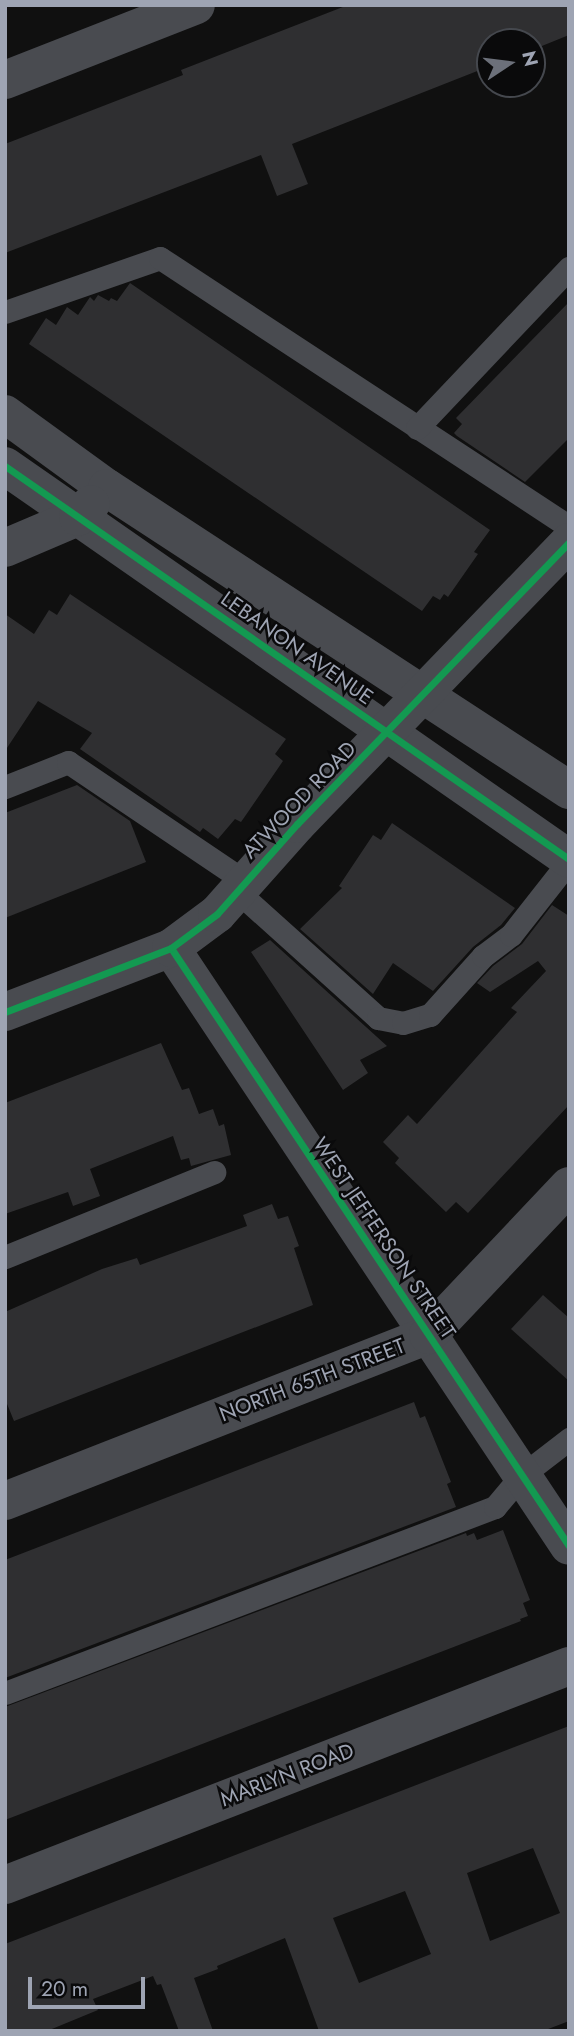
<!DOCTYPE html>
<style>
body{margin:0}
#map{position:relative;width:574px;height:2036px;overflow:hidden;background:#101010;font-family:Jost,sans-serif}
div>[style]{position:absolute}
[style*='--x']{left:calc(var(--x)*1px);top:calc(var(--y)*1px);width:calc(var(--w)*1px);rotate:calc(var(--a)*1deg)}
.building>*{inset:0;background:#2f2f31}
.lane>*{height:23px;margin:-11.5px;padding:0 11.5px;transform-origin:11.5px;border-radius:11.5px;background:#494b50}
.street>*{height:38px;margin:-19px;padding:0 19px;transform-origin:19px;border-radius:19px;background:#494b50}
.cycleway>*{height:7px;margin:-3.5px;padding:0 3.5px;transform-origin:3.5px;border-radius:3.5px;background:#139951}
span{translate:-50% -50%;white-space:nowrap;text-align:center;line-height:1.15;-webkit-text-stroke:5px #0a0a0b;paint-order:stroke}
.street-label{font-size:21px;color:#9ea4b3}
.frame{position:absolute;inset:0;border:7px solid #9ea4b3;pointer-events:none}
.north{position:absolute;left:476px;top:28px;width:70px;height:70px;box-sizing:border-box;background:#0a0a0b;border:2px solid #45484e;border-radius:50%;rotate:77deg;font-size:19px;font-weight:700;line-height:28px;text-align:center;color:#9ea4b3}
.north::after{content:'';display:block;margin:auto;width:24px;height:32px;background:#6c707a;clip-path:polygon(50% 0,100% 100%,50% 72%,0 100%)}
.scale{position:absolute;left:28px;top:1977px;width:117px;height:32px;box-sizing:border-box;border:4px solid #9ea4b3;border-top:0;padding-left:9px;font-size:21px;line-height:24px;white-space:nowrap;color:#9ea4b3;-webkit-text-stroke:5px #0a0a0b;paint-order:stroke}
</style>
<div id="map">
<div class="building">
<i style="clip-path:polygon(348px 5px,569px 5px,569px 35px,532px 50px,532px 42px,490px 42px,490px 66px,292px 144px,308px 184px,277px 196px,261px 155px,5px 253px,5px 144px,183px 75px,181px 70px)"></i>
<i style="clip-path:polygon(130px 283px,490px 530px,474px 552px,478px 554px,448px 597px,444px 594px,440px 600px,433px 596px,422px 611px,29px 344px,46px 318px,56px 325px,67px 307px,78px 315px,90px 297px,94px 301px,98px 295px,109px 301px,111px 298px,117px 301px)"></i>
<i style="clip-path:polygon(569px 302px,569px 438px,525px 482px,457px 436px,454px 433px,462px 424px,456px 418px)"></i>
<i style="clip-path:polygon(70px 594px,286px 739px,275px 754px,283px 761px,248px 812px,241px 822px,235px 819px,218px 839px,203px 828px,200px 832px,80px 749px,92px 733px,38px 701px,5px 751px,5px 614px,34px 634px,49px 610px,57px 615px)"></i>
<i style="clip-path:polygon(77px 785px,130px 821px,146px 862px,5px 918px,5px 813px)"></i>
<i style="clip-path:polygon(392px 823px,515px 908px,501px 925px,473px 947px,433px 991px,393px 963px,373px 994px,300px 929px,342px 888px,339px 886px,373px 835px,381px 840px)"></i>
<i style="clip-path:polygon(552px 905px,569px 916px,569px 1105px,468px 1213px,456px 1202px,446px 1212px,395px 1163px,399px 1158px,383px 1142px,408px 1115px,417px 1124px,517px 1012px,511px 1008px,546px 971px,538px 961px,490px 992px,477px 983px,493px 966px,522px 944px)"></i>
<i style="clip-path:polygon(270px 940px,387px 1046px,360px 1060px,368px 1073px,343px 1090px,251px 952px)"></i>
<i style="clip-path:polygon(161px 1043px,182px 1090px,189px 1088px,199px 1114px,213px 1109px,219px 1126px,224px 1124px,231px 1155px,191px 1166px,189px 1158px,181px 1160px,173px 1136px,90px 1169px,100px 1196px,73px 1206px,68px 1192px,5px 1214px,5px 1103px)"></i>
<i style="clip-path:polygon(272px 1204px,278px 1219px,288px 1216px,299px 1246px,294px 1248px,313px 1305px,14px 1421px,5px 1399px,5px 1312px,102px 1269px,137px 1258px,140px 1265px,247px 1226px,243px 1215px)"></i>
<i style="clip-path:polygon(543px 1295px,569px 1318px,569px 1381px,511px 1329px)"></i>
<i style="clip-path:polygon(414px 1402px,420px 1418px,425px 1416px,451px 1482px,447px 1484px,456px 1507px,5px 1678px,5px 1560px)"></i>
<i style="clip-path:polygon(503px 1530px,530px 1600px,523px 1603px,528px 1616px,520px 1619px,521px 1621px,5px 1820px,5px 1707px,466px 1533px,467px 1536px,474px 1533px,477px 1540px)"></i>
<i style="clip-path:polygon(evenodd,569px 1726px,569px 2021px,543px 2031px,319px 2031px,285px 1938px,217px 1966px,218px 1969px,194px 1978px,213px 2031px,179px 2031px,161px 1984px,157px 1985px,153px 1976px,93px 1999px,98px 2010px,47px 2031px,5px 2031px,5px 1944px,569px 1726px,533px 1848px,560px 1913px,490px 1941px,467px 1873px,533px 1848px,569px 1726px,405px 1891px,431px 1954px,359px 1983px,333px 1918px,405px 1891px)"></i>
</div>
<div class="lane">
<i style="--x:5;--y:312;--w:164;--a:-19.2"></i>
<i style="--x:160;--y:258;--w:490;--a:33.3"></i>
<i style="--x:417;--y:428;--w:221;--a:-46.5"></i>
<i style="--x:5;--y:787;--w:68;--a:-21.6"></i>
<i style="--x:68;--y:762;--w:215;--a:34"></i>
<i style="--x:237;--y:891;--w:190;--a:42"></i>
<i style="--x:378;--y:1018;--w:25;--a:11"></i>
<i style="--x:403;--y:1023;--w:28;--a:-17"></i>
<i style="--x:430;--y:1015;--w:79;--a:-48.1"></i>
<i style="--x:483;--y:956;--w:35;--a:-37"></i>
<i style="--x:511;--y:935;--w:94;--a:-51.9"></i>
<i style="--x:5;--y:1257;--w:226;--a:-22.1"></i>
<i style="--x:5;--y:1693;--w:524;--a:-20.79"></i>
<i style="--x:495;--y:1507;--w:40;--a:-50"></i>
<i style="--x:521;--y:1476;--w:61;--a:-37.6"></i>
</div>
<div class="street">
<i style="--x:5;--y:80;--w:205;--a:-21.4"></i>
<i style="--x:5;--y:414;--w:126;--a:36"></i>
<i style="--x:107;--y:488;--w:552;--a:33.17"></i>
<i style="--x:5;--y:466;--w:687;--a:34.87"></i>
<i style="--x:5;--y:548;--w:79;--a:-23"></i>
<i style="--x:78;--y:517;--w:18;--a:-45"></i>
<i style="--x:171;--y:948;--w:718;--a:56.35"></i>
<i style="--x:5;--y:1012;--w:178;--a:-21.1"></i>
<i style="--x:171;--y:948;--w:57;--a:-36.5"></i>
<i style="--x:217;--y:914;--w:120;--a:-48.4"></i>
<i style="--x:297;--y:824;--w:392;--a:-46"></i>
<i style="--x:5;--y:1501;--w:454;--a:-21.4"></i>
<i style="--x:428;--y:1335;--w:205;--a:-46.6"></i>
<i style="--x:5;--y:1885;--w:605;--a:-21.22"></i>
</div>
<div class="cycleway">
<i style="--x:5;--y:466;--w:687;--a:34.87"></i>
<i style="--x:171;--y:948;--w:718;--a:56.35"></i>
<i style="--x:5;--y:1012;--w:178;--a:-21.1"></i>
<i style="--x:171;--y:948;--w:57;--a:-36.5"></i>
<i style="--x:217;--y:914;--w:120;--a:-48.4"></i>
<i style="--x:297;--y:824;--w:392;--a:-46"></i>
</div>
<div class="street-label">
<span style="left:297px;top:648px;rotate:35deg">LEBANON AVENUE</span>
<span style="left:299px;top:800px;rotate:-46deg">ATWOOD ROAD</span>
<span style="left:384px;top:1238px;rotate:56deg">WEST JEFFERSON STREET</span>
<span style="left:312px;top:1380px;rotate:-21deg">NORTH 65TH STREET</span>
<span style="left:287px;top:1775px;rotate:-21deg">MARLYN ROAD</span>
</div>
<div class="frame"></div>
<div class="north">N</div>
<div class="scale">20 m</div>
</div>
